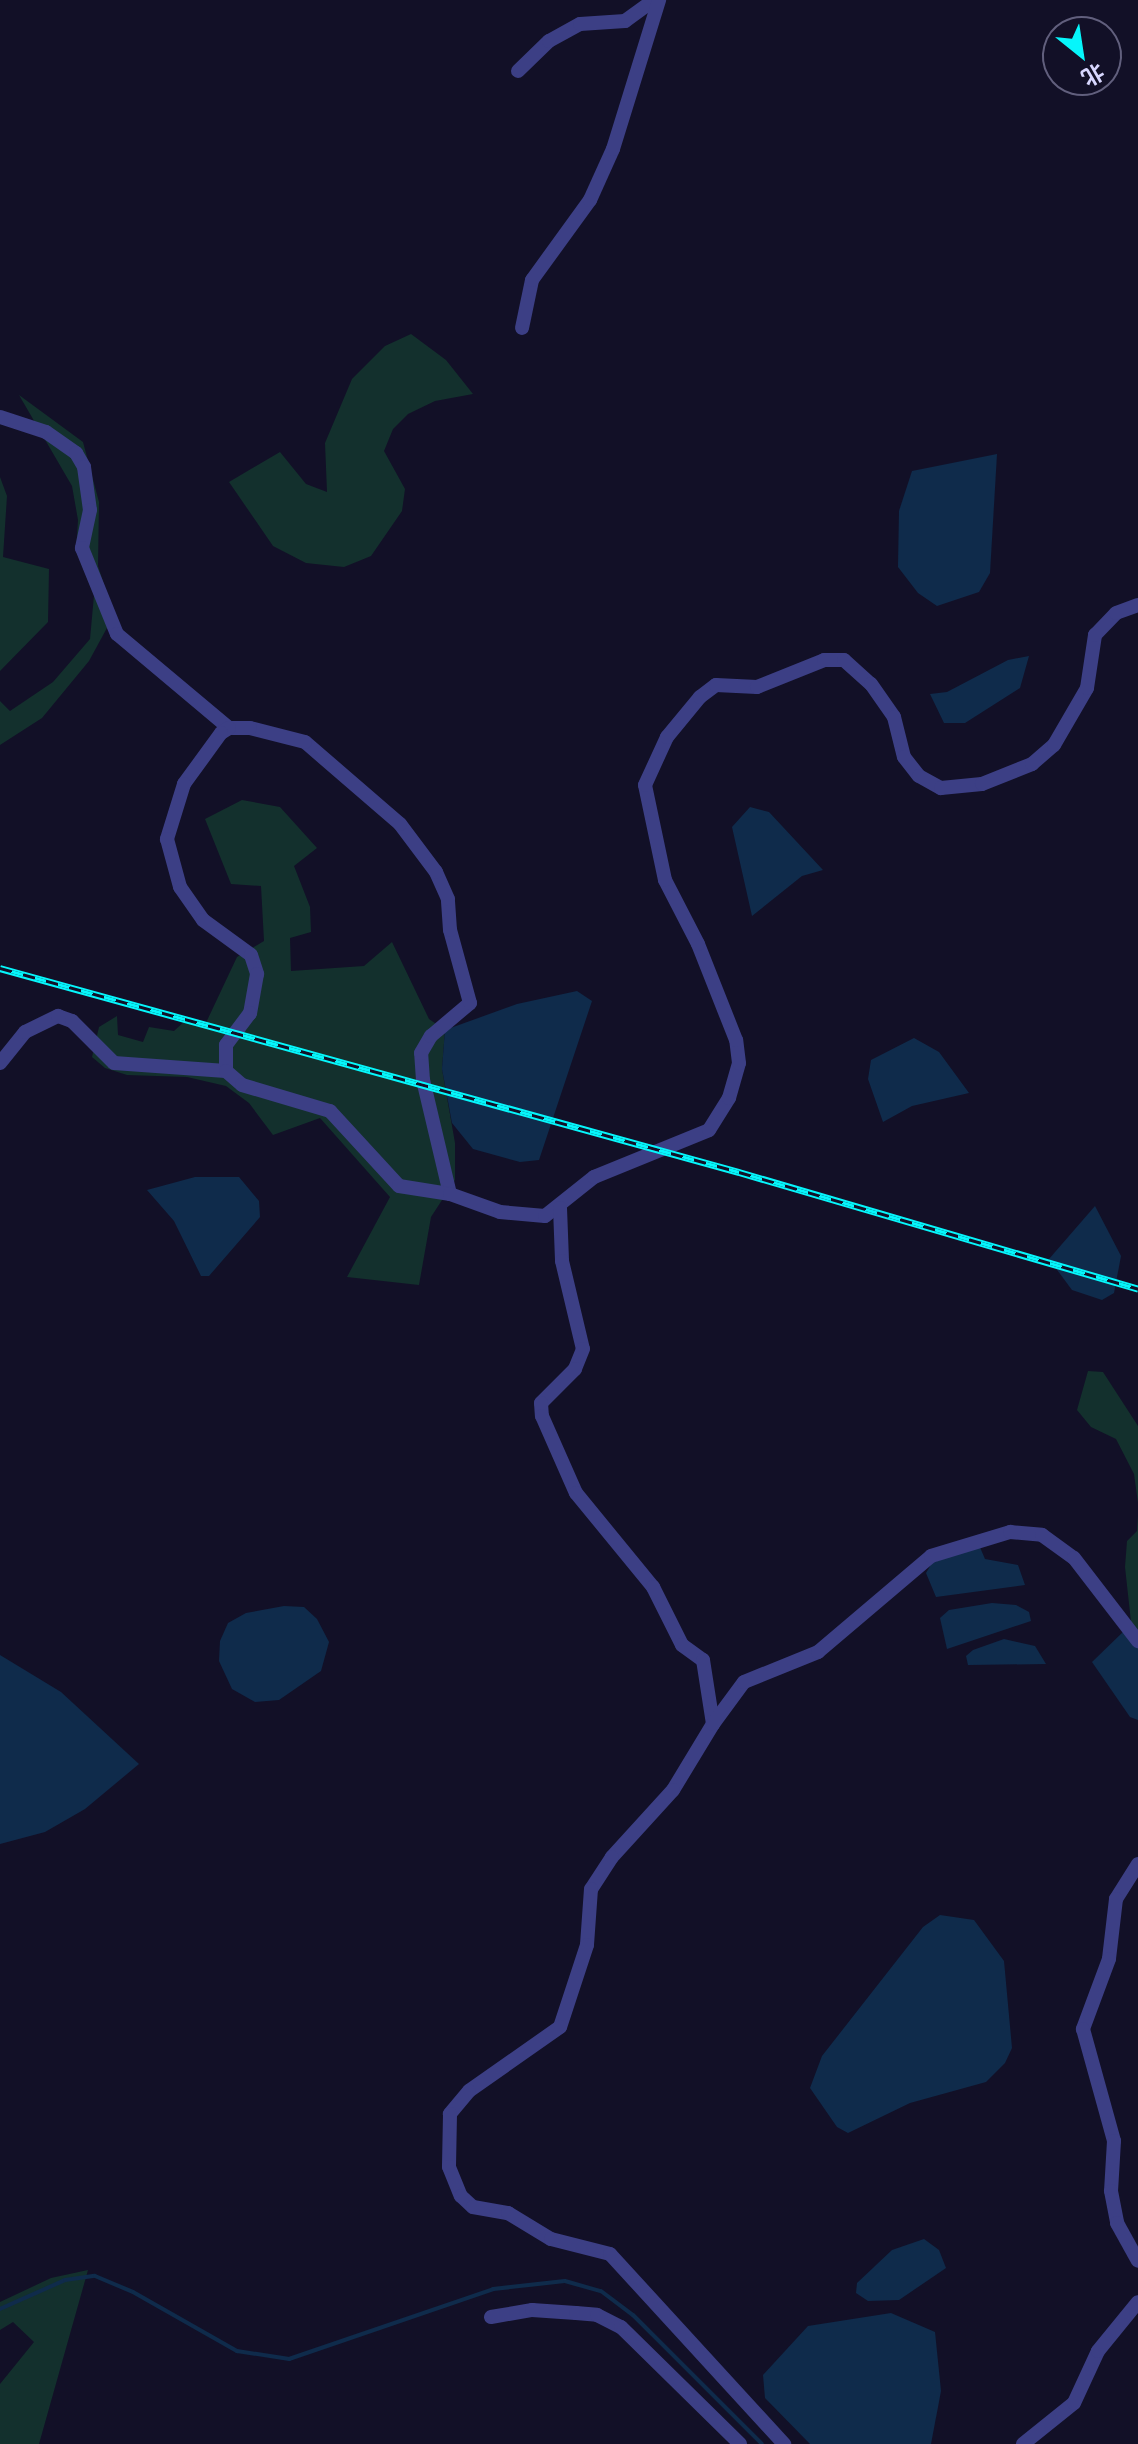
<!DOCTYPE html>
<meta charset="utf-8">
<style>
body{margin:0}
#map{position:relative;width:1138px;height:2444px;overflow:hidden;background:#121027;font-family:Mulish,"Noto Sans SC",sans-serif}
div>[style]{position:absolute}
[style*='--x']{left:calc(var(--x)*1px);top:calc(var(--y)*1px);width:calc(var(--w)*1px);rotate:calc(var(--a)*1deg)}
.green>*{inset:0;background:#13302d}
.water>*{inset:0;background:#0f2b4b}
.stream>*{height:4px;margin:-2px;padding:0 2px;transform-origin:2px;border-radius:2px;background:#0f2b4b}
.minor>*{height:14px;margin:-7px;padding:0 7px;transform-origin:7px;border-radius:7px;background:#3c3f85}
.rail>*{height:7px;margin-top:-3.5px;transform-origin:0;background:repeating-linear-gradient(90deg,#121027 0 12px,#06f6fb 0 24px);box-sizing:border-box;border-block:2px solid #06f6fb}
span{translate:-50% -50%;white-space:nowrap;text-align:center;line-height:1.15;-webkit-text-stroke:6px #121027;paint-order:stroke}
.north{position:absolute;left:1042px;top:16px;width:80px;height:80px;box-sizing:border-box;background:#121027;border:2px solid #615f7d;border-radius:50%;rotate:150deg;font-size:22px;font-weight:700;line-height:32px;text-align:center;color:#d7d6fe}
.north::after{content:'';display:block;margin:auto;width:28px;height:36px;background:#06f6fb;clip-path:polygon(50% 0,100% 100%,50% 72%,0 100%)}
</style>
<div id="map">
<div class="green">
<i style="clip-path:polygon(411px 334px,446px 360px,473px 394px,435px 401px,408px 414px,393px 429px,384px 451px,405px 489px,402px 511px,371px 556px,344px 567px,306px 563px,273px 546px,229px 482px,280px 452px,306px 484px,327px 492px,325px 443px,352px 379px,385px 346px)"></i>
<i style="clip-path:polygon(19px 395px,83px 442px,99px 502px,98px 566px,114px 615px,89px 661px,42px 718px,0 745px,0 701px,10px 711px,53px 682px,90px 639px,94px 595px,76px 551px,78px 520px,72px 486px)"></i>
<i style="clip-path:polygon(0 477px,7px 496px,3px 557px,49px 569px,48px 622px,0 671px)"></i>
<i style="clip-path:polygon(242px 800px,280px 807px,317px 848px,294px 866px,310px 907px,311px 932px,290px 938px,291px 971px,364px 966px,392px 942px,429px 1019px,445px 1030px,442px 1069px,455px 1143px,455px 1180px,431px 1217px,419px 1285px,347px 1277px,390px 1197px,320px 1118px,273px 1135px,249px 1103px,226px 1086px,187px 1077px,127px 1075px,105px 1068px,92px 1057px,99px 1027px,117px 1016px,118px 1035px,143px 1042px,149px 1027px,174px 1031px,187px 1019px,204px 1027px,237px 957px,264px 941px,261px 886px,231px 884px,205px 819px)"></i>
<i style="clip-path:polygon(1088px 1371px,1103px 1372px,1138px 1426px,1138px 1503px,1134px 1474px,1116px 1439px,1091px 1427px,1077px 1410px)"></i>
<i style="clip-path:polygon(1138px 1515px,1138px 1641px,1132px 1631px,1125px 1567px,1127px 1541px,1137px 1531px)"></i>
<i style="clip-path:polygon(88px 2270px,39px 2444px,0 2444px,0 2384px,34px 2342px,13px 2322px,0 2330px,0 2302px,51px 2278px)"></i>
</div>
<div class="water">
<i style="clip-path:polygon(997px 454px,990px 573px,979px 592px,937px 606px,918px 593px,898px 567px,899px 511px,912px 471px)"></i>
<i style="clip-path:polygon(1029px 656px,1020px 688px,965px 723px,944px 723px,930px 694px,947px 692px,1008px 660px)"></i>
<i style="clip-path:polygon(750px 807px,769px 812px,823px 870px,802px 876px,752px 916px,732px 827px)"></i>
<i style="clip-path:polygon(577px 991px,592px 1001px,539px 1160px,520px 1162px,473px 1149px,452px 1123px,442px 1069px,445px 1030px,517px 1004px)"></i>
<i style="clip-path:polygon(914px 1038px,939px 1052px,969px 1093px,912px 1106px,883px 1122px,868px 1079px,871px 1060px)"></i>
<i style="clip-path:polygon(195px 1177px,239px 1177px,259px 1201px,260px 1217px,209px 1276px,201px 1276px,174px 1221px,147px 1190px)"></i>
<i style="clip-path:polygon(1095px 1206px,1121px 1256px,1114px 1293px,1102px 1300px,1072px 1290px,1049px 1259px)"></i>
<i style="clip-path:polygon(979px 1545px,985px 1559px,1018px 1565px,1025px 1585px,936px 1597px,926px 1573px,932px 1563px)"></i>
<i style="clip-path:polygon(992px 1603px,1016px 1605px,1029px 1612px,1031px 1621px,947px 1649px,940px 1618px,949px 1610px)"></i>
<i style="clip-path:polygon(284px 1606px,304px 1607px,317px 1619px,329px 1642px,321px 1671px,279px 1700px,255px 1702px,232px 1689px,219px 1661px,220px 1641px,228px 1623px,246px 1613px)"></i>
<i style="clip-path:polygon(1125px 1630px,1138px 1641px,1138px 1720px,1130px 1717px,1092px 1662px)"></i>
<i style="clip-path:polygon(1004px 1639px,1035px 1646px,1046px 1664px,968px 1665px,966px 1656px,973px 1650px)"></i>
<i style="clip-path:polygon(0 1655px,61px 1692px,139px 1764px,85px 1809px,45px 1832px,0 1844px)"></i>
<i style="clip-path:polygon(940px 1915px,974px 1920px,1004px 1961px,1012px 2048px,1005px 2063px,986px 2082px,910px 2103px,848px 2133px,837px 2127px,810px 2088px,822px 2056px,923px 1927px)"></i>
<i style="clip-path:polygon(924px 2239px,939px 2250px,946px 2268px,899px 2300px,868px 2301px,856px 2293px,857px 2283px,892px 2250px)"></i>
<i style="clip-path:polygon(891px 2313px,935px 2332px,941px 2391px,931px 2444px,810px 2444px,765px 2398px,763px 2375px,808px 2326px)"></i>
</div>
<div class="stream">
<i style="--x:0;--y:2309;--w:71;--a:-24"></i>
<i style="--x:65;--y:2280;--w:30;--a:-8"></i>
<i style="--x:95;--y:2276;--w:41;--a:22.8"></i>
<i style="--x:133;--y:2292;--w:120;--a:29.6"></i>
<i style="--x:237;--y:2351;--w:53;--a:8.7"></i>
<i style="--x:289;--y:2359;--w:216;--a:-18.9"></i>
<i style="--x:493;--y:2289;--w:72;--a:-6.3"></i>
<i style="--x:565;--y:2281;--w:37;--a:16"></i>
<i style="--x:601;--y:2291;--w:40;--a:37"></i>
<i style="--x:633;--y:2315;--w:182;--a:45"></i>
</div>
<div class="minor">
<i style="--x:518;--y:71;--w:43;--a:-44.1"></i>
<i style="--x:549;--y:41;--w:35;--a:-29"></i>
<i style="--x:580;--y:24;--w:45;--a:-3.8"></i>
<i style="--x:625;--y:21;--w:36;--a:-36"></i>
<i style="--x:522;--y:328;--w:49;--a:-78.2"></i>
<i style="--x:532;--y:280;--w:99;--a:-54.1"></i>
<i style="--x:590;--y:200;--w:56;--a:-65.7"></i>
<i style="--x:613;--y:149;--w:156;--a:-72.8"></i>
<i style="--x:0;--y:417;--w:48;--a:18.1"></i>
<i style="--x:46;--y:432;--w:37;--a:35"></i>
<i style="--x:76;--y:453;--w:16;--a:60"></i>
<i style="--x:84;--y:467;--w:43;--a:82.1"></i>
<i style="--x:90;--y:510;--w:39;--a:102"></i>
<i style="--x:82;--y:548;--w:93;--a:67.9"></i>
<i style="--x:117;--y:634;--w:146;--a:40"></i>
<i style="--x:0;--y:1063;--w:40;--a:-51"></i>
<i style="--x:25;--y:1032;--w:37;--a:-26"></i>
<i style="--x:58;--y:1016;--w:15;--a:20"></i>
<i style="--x:72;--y:1021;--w:59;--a:45"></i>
<i style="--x:114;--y:1063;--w:112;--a:4.1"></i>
<i style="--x:450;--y:1194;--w:117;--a:-103.3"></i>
<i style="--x:423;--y:1080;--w:27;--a:-94"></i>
<i style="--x:421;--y:1053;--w:20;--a:-60"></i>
<i style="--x:431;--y:1036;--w:51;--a:-40.2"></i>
<i style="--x:470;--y:1003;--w:76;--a:-105.3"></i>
<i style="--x:450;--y:930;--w:31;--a:-94"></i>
<i style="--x:448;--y:899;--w:30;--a:-114"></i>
<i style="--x:436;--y:872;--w:60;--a:-126.9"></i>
<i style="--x:400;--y:824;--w:125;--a:-139.2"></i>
<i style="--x:305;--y:742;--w:57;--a:-165.7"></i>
<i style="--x:250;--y:728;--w:21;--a:180"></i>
<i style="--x:229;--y:728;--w:9;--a:148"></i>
<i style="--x:221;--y:733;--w:63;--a:126"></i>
<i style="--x:184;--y:784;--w:58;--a:107.2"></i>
<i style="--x:167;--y:839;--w:50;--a:74.8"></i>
<i style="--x:180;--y:887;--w:40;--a:55.1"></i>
<i style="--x:203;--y:920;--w:59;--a:36.1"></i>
<i style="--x:251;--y:955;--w:20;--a:72"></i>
<i style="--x:257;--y:974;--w:40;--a:100"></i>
<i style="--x:250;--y:1013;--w:40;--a:127"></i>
<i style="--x:226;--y:1045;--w:26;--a:90"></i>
<i style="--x:226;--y:1071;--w:21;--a:41"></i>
<i style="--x:242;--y:1085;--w:92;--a:16.5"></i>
<i style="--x:330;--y:1111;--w:102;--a:47.4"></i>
<i style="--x:399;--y:1186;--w:52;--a:8.9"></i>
<i style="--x:450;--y:1194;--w:53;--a:19.8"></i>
<i style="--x:500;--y:1212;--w:45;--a:5.1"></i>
<i style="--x:545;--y:1216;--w:63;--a:-38.5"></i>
<i style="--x:594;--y:1177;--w:124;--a:-22.2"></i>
<i style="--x:709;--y:1130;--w:38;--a:-58"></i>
<i style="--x:729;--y:1098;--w:36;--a:-74"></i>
<i style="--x:739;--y:1063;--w:23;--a:-97"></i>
<i style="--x:736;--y:1040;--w:103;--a:-111.6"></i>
<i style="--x:698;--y:944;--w:72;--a:-117.3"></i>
<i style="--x:665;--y:880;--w:97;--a:-101.9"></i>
<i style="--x:645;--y:785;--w:53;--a:-65.4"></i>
<i style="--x:667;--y:737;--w:52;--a:-50.5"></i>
<i style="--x:700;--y:697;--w:20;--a:-37"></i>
<i style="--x:716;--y:685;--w:41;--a:2.8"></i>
<i style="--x:757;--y:687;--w:72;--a:-21.9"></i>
<i style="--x:824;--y:660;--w:20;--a:0"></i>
<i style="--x:844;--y:660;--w:36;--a:42"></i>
<i style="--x:871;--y:684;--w:40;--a:55.1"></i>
<i style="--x:894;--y:717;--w:41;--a:76"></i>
<i style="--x:904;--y:757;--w:24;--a:52"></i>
<i style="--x:919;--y:776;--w:25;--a:29"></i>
<i style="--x:941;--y:788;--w:41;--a:-5.6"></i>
<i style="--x:982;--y:784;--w:54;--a:-21.8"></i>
<i style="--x:1032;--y:764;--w:29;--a:-41"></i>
<i style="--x:1054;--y:745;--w:66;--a:-59.9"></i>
<i style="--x:1087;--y:688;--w:54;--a:-81.4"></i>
<i style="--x:1095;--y:635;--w:30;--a:-46"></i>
<i style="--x:1116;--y:613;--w:23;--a:-20"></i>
<i style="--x:560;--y:1208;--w:53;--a:87.8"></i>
<i style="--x:562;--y:1261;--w:90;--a:76.6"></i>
<i style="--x:583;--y:1349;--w:22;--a:112"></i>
<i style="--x:575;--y:1369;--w:48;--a:135"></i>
<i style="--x:541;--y:1403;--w:13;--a:86"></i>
<i style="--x:542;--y:1416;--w:84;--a:66.2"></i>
<i style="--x:576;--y:1493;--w:122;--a:50.7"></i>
<i style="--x:653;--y:1587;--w:65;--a:63.4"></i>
<i style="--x:682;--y:1645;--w:26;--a:36"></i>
<i style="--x:703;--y:1660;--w:65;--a:81.1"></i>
<i style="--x:713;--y:1724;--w:77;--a:121.2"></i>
<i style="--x:673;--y:1790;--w:91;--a:132.3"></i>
<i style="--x:612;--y:1857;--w:38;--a:123"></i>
<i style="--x:591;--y:1889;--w:56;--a:94.1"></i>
<i style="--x:587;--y:1945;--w:86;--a:108.2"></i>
<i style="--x:560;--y:2027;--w:111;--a:144.9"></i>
<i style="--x:469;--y:2091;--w:30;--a:130"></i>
<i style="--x:450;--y:2114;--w:53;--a:91.1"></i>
<i style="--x:449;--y:2167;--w:31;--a:68"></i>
<i style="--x:461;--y:2196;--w:16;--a:43"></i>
<i style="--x:473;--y:2207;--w:36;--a:10"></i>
<i style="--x:508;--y:2213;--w:50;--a:31.2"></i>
<i style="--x:551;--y:2239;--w:61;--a:14.3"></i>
<i style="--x:610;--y:2254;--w:258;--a:47.5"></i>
<i style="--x:713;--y:1724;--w:52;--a:-53.6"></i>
<i style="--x:744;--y:1682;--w:80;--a:-22.1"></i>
<i style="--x:818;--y:1652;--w:148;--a:-40.3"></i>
<i style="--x:931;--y:1556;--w:83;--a:-16.9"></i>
<i style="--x:1010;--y:1532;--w:32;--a:5"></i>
<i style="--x:1042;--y:1535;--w:39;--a:36"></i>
<i style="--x:1074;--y:1558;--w:105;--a:52.4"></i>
<i style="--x:1138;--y:1864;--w:41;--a:122.2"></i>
<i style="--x:1116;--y:1899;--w:60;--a:96.7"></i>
<i style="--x:1109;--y:1959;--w:75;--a:110.4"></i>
<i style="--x:1083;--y:2029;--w:116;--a:74.5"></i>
<i style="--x:1114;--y:2141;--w:50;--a:93.4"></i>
<i style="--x:1111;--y:2191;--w:33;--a:79"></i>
<i style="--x:1117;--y:2223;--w:43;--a:61.1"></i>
<i style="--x:491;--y:2317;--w:42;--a:-9.7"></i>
<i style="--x:532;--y:2310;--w:44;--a:3.9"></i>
<i style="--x:576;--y:2313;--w:21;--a:5"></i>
<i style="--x:597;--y:2315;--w:27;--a:27"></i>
<i style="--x:621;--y:2327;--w:167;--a:44.5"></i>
<i style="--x:1023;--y:2444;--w:65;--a:-38.8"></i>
<i style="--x:1074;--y:2403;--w:57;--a:-65.2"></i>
<i style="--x:1098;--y:2351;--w:63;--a:-50.8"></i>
</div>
<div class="rail">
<i style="--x:0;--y:968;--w:767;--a:15.43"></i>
<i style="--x:739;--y:1172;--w:416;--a:16.3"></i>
</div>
<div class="north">北</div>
</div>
